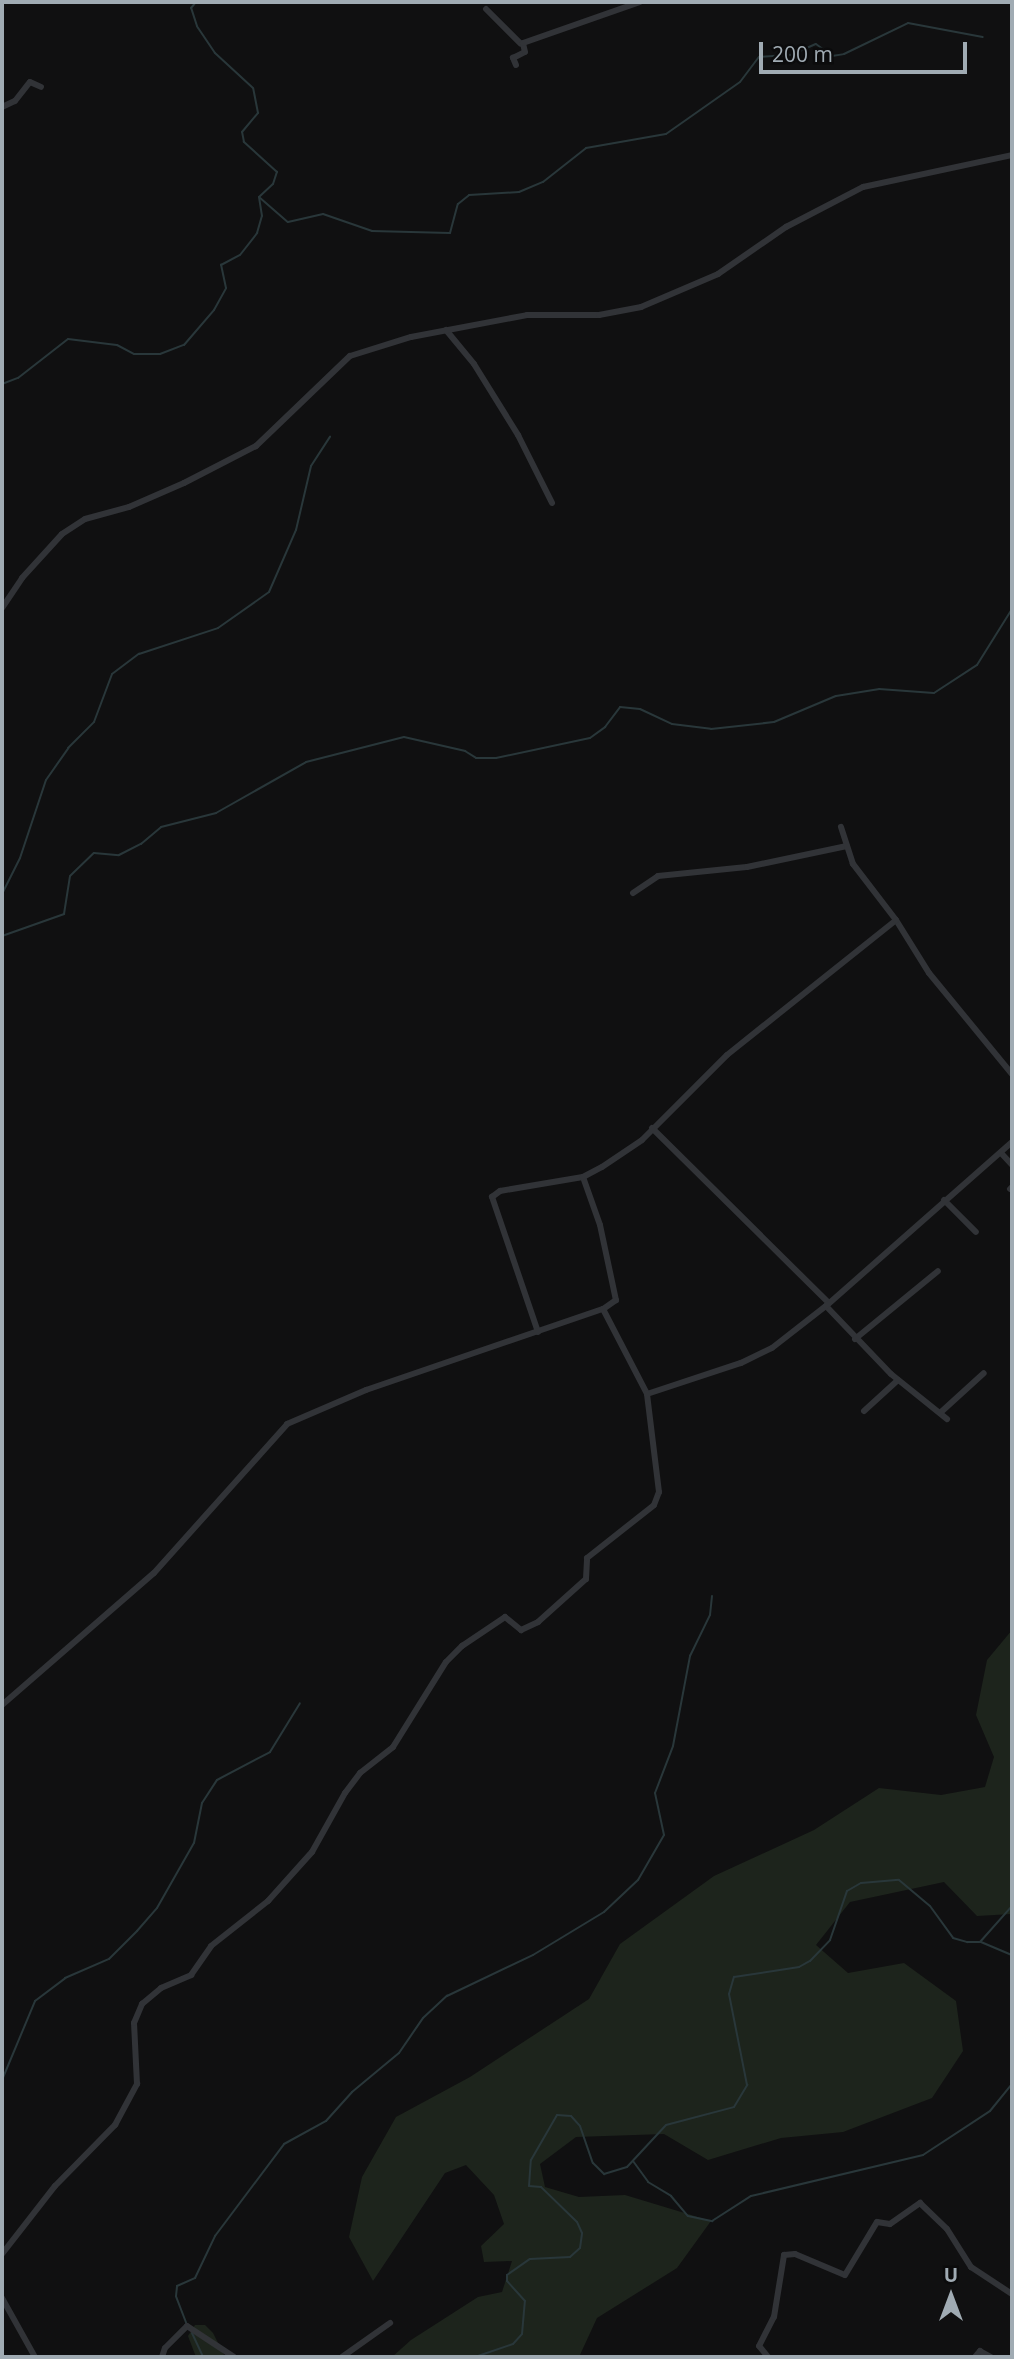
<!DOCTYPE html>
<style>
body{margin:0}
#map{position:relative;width:1014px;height:2359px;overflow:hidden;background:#101011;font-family:"Open Sans",sans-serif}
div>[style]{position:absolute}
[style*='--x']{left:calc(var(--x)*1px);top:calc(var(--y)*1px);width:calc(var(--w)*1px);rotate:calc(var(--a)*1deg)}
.green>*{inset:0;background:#1d241c}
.stream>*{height:2px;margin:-1px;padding:0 1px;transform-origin:1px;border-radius:1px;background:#29373a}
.street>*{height:6px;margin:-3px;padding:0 3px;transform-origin:3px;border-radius:3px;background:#313337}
span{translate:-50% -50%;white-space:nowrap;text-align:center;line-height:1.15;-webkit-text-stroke:5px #0b0b0c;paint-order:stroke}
.frame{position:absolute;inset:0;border:4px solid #a0abb3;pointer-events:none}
.north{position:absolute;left:916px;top:2261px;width:70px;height:70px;-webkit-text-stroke:5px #0b0b0c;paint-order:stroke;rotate:0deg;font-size:19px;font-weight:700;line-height:28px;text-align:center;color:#a0abb3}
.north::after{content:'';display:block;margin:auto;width:24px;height:32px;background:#a0abb3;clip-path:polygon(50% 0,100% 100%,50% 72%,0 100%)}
.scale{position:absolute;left:759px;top:42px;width:208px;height:32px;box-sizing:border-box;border:4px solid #a0abb3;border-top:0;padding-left:9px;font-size:21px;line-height:24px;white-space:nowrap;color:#a0abb3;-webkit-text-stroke:5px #0b0b0c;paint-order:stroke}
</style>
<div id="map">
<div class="green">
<i style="clip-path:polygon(1012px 1630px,1012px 1914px,977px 1916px,944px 1882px,850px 1902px,816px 1945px,848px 1973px,904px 1963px,956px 2001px,963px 2051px,932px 2098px,843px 2132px,781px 2138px,708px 2160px,664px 2134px,576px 2137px,540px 2164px,545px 2187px,579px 2197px,625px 2195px,711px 2221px,677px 2268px,597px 2318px,579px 2357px,392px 2357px,411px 2340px,478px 2297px,502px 2292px,512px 2261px,484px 2262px,481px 2246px,504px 2224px,494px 2195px,466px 2165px,445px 2173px,373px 2281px,349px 2237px,362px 2177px,396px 2117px,470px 2077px,589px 1999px,620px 1944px,714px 1876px,814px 1830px,879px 1788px,941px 1795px,985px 1787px,994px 1757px,976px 1715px,987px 1660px)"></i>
<i style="clip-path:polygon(195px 2325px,205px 2325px,213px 2333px,225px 2357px,196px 2357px,188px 2336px)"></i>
</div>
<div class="stream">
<i style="--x:259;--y:197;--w:38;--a:41"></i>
<i style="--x:288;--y:222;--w:36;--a:-13"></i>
<i style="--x:323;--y:214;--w:52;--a:19.1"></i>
<i style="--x:372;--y:231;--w:78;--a:1.5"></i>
<i style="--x:450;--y:233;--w:30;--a:-75"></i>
<i style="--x:458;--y:204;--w:14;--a:-39"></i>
<i style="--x:469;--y:195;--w:50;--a:-3.4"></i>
<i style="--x:519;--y:192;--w:26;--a:-23"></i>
<i style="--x:543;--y:182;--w:55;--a:-38.3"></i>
<i style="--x:586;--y:148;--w:81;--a:-9.9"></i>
<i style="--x:666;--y:134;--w:90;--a:-35.1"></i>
<i style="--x:740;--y:82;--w:31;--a:-53"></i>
<i style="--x:759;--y:57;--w:32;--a:-4"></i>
<i style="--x:791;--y:55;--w:27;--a:-24"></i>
<i style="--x:816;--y:44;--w:20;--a:37"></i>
<i style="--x:832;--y:56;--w:12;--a:-9"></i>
<i style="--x:844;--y:54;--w:71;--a:-25.8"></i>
<i style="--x:908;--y:23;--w:76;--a:10.6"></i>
<i style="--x:2;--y:384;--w:17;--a:-21"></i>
<i style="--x:18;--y:378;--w:63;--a:-38"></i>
<i style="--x:68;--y:339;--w:49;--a:7"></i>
<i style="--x:117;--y:345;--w:19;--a:28"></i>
<i style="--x:134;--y:354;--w:26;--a:0"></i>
<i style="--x:160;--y:354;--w:26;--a:-21"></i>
<i style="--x:184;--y:345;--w:46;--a:-49.4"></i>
<i style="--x:214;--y:310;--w:25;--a:-61"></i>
<i style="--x:226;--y:288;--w:24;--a:-102"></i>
<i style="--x:221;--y:265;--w:21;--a:-28"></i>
<i style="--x:240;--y:255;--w:28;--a:-52"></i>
<i style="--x:257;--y:233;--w:18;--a:-74"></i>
<i style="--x:262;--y:216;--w:19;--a:-99"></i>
<i style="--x:259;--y:197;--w:19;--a:-43"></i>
<i style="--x:273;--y:184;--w:13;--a:-72"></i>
<i style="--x:277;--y:172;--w:45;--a:-137.7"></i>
<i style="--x:244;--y:142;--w:10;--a:-101"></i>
<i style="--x:242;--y:132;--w:25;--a:-50"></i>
<i style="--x:258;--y:113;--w:25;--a:-101"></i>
<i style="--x:253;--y:88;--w:52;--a:-137.4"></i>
<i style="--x:215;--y:53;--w:32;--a:-124"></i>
<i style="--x:197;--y:26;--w:19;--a:-108"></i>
<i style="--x:191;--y:8;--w:8;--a:-50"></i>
<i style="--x:2;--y:894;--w:40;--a:-63.4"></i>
<i style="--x:20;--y:858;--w:82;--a:-71.6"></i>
<i style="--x:46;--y:780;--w:39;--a:-55"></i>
<i style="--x:68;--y:748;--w:37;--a:-45"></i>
<i style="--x:94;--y:722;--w:51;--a:-69.4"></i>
<i style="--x:112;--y:674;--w:34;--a:-37"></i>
<i style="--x:139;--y:654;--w:83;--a:-18.2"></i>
<i style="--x:218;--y:628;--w:62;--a:-35.2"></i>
<i style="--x:269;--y:592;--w:68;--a:-66.5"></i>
<i style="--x:296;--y:530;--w:66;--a:-76.8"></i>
<i style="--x:311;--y:466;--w:35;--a:-57"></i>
<i style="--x:2;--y:936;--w:66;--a:-19.5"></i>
<i style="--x:64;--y:914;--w:38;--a:-81"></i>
<i style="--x:70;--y:876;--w:33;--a:-44"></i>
<i style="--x:94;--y:853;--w:25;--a:5"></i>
<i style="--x:119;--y:855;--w:25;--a:-27"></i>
<i style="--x:141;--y:844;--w:26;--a:-40"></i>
<i style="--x:161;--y:827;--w:57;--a:-14.3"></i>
<i style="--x:216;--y:813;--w:103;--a:-29.5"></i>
<i style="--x:306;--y:762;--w:101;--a:-14.3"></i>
<i style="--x:404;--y:737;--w:63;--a:12.9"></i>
<i style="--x:465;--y:751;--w:13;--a:32"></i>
<i style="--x:476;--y:758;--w:20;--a:0"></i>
<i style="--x:496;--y:758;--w:96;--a:-12"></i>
<i style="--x:590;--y:738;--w:19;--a:-36"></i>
<i style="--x:605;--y:727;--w:25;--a:-53"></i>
<i style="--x:620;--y:707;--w:20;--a:6"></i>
<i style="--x:640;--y:709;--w:35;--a:25"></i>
<i style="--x:672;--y:724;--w:39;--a:7"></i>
<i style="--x:711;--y:729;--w:63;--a:-6.3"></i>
<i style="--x:774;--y:722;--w:67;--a:-22.8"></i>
<i style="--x:836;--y:696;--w:44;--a:-9.2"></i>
<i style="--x:879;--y:689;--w:55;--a:4.2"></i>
<i style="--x:934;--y:693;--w:51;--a:-33.1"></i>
<i style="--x:977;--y:665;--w:66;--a:-58"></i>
<i style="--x:981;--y:1942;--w:34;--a:23"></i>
<i style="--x:2;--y:2080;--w:86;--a:-67.3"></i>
<i style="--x:35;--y:2001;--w:38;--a:-37"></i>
<i style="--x:65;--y:1978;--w:48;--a:-23.4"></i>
<i style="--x:109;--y:1959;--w:40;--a:-45"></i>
<i style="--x:137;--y:1931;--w:30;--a:-49"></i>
<i style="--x:157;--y:1908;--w:75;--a:-60.4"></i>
<i style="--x:194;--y:1843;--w:41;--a:-78.7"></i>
<i style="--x:202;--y:1803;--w:27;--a:-57"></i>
<i style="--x:217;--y:1780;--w:60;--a:-27.8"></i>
<i style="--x:270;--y:1752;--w:57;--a:-58.5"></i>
<i style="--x:633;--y:2161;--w:26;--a:54"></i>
<i style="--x:648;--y:2182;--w:27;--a:31"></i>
<i style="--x:671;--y:2196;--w:26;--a:50"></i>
<i style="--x:688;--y:2216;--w:25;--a:12"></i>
<i style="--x:712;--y:2221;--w:46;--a:-32.7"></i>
<i style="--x:751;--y:2196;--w:177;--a:-13.4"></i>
<i style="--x:923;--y:2155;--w:80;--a:-33.3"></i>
<i style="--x:990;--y:2111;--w:35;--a:-51"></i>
<i style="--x:187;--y:2325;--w:31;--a:-111"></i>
<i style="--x:176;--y:2296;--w:10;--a:-84"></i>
<i style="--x:177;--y:2286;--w:20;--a:-24"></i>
<i style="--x:195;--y:2278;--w:47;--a:-64.5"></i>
<i style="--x:215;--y:2236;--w:115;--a:-53.1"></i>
<i style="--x:284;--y:2144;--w:48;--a:-28.7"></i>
<i style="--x:326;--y:2121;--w:39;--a:-48"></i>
<i style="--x:352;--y:2092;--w:61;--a:-39.7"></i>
<i style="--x:399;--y:2053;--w:42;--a:-55.6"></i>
<i style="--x:423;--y:2018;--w:33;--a:-43"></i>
<i style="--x:447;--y:1996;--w:95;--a:-25.5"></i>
<i style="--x:533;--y:1955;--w:83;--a:-31.2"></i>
<i style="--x:604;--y:1912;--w:47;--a:-43.3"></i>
<i style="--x:638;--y:1880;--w:52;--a:-60"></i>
<i style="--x:664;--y:1835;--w:43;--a:-102.1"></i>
<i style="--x:655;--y:1793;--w:50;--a:-69"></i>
<i style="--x:673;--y:1746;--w:92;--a:-79.3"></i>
<i style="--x:690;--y:1656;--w:46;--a:-64"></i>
<i style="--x:710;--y:1615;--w:19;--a:-84"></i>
<i style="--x:192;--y:2333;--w:26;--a:65"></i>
<i style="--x:475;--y:2357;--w:40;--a:-18.9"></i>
<i style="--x:513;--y:2344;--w:13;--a:-48"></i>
<i style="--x:522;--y:2334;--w:33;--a:-85"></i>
<i style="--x:525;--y:2301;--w:27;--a:-132"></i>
<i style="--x:507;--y:2281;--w:6;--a:-90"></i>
<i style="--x:507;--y:2275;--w:28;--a:-35"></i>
<i style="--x:530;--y:2259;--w:40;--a:-2.9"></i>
<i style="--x:570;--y:2257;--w:13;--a:-42"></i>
<i style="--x:580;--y:2248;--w:15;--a:-82"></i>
<i style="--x:582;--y:2233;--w:12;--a:-114"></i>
<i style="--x:577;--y:2222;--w:50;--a:-135.8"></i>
<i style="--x:541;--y:2187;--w:12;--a:-175"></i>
<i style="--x:529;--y:2186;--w:26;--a:-86"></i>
<i style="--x:531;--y:2160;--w:52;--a:-60"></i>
<i style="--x:557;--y:2115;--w:14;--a:4"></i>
<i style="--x:571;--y:2116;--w:13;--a:48"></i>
<i style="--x:580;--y:2126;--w:39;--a:71"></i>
<i style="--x:593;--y:2163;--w:16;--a:45"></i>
<i style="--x:604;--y:2174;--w:24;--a:-17"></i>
<i style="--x:627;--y:2167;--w:57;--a:-47.1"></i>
<i style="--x:666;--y:2125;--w:70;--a:-14.8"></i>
<i style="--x:734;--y:2107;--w:26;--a:-59"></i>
<i style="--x:747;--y:2085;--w:93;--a:-101.2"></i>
<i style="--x:729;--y:1994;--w:18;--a:-74"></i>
<i style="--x:734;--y:1977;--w:66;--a:-8.7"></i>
<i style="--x:799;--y:1967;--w:13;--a:-29"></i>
<i style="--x:810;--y:1961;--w:29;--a:-46"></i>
<i style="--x:830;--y:1940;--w:52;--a:-70.9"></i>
<i style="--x:847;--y:1891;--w:16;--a:-30"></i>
<i style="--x:861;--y:1883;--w:38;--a:-5"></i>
<i style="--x:899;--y:1880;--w:40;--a:40"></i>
<i style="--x:930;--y:1906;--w:39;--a:54"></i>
<i style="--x:953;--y:1938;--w:15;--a:16"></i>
<i style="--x:967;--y:1942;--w:13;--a:0"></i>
<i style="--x:980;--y:1942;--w:48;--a:-48.4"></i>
</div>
<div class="street">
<i style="--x:486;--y:9;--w:49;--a:45"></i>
<i style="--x:516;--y:65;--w:8;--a:-113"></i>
<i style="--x:513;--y:58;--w:13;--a:-27"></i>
<i style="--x:525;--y:52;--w:9;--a:-103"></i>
<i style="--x:523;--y:43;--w:124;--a:-19.3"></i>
<i style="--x:2;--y:107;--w:14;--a:-25"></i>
<i style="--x:15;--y:101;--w:24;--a:-52"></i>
<i style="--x:30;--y:82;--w:12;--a:24"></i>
<i style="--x:446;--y:330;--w:44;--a:50.5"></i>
<i style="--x:474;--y:364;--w:84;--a:58.2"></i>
<i style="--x:518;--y:435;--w:76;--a:63.4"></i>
<i style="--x:2;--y:608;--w:36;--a:-56"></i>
<i style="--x:22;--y:578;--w:59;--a:-47.7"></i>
<i style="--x:62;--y:534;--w:27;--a:-33"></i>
<i style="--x:85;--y:519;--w:46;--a:-15.3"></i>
<i style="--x:129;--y:507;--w:60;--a:-23.6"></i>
<i style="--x:184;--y:483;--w:81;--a:-27.2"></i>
<i style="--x:256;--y:446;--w:130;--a:-43.8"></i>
<i style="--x:350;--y:356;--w:64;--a:-17.3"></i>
<i style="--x:411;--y:337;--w:118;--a:-10.7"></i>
<i style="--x:527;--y:315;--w:72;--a:0"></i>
<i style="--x:599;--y:315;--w:43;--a:-10.8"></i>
<i style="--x:641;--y:307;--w:84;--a:-23.2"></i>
<i style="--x:718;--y:274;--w:83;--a:-34.7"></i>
<i style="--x:786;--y:227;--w:87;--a:-27.5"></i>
<i style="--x:863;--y:187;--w:152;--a:-12.1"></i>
<i style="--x:633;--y:893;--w:30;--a:-34"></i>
<i style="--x:658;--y:876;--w:89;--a:-5.8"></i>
<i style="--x:747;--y:867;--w:102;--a:-11.9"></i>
<i style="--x:896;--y:920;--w:62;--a:58.1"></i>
<i style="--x:929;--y:973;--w:131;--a:50.6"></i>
<i style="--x:652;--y:1128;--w:249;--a:44.7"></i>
<i style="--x:1001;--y:1153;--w:16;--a:47"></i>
<i style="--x:583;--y:1177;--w:51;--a:70.5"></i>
<i style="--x:600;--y:1225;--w:77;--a:78"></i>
<i style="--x:616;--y:1300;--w:16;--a:145"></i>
<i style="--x:1010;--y:1189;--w:3;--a:-45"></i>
<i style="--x:944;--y:1200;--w:45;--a:45"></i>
<i style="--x:826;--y:1306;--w:94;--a:46.3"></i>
<i style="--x:891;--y:1374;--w:72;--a:38.8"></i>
<i style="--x:538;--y:1332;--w:143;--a:-108.8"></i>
<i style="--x:492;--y:1197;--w:10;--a:-37"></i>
<i style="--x:500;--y:1191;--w:84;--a:-9.6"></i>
<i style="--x:583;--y:1177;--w:21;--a:-28"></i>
<i style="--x:602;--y:1167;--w:48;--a:-34"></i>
<i style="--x:642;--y:1140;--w:120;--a:-45"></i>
<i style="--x:727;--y:1055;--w:216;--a:-38.6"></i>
<i style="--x:896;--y:920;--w:71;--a:-127.5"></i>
<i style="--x:853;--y:864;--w:39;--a:-108"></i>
<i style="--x:855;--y:1339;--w:107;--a:-39.3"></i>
<i style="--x:864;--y:1411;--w:46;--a:-42.4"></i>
<i style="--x:940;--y:1413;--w:59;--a:-42.3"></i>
<i style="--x:2;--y:1705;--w:201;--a:-41"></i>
<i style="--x:154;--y:1573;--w:200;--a:-48.2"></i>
<i style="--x:287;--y:1424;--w:86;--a:-23.3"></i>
<i style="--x:366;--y:1390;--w:250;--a:-18.9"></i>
<i style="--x:603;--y:1309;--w:96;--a:62.6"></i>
<i style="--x:647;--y:1394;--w:99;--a:-18.3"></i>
<i style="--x:741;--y:1363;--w:34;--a:-26"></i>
<i style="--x:772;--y:1348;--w:68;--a:-37.9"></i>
<i style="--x:826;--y:1306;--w:248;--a:-41.4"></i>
<i style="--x:2;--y:2254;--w:86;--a:-52.1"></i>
<i style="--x:55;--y:2186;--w:86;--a:-45.5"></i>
<i style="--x:115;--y:2125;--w:47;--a:-61.8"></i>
<i style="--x:137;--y:2084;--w:61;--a:-92.8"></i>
<i style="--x:134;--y:2023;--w:21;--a:-67"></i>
<i style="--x:142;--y:2004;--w:25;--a:-40"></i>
<i style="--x:161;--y:1988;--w:33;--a:-23"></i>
<i style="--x:191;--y:1975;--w:35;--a:-55"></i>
<i style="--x:211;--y:1946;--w:73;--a:-38.3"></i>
<i style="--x:268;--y:1901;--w:66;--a:-48.1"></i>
<i style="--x:312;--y:1852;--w:68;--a:-60.8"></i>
<i style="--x:345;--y:1793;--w:25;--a:-53"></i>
<i style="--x:360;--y:1773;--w:42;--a:-38.2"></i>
<i style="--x:393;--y:1747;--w:100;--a:-58.1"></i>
<i style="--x:446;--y:1662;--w:23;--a:-45"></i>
<i style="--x:462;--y:1646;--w:52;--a:-34"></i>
<i style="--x:505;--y:1617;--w:21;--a:39"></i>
<i style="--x:521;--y:1630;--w:19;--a:-25"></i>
<i style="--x:538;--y:1622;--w:64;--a:-41.9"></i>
<i style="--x:586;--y:1579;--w:21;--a:-87"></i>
<i style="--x:587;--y:1558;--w:85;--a:-38.3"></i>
<i style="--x:654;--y:1505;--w:14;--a:-69"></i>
<i style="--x:659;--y:1492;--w:99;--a:-97"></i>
<i style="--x:2;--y:2298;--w:68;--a:60.8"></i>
<i style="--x:162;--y:2357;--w:9;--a:-72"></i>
<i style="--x:165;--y:2348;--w:31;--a:-45"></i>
<i style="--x:187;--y:2326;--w:56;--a:33.4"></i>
<i style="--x:342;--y:2357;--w:59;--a:-35.3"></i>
<i style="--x:768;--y:2357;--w:14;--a:-129"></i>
<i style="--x:759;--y:2346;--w:33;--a:-63"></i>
<i style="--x:774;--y:2317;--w:63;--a:-80.8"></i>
<i style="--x:784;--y:2255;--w:11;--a:-5"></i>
<i style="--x:795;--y:2254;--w:54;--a:22.8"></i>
<i style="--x:845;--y:2275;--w:62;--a:-58.9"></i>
<i style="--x:877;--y:2222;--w:13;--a:9"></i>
<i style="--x:890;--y:2224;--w:37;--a:-35"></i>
<i style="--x:920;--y:2203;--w:37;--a:44"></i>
<i style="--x:947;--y:2229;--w:45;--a:57.7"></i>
<i style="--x:971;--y:2267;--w:49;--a:33.4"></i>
<i style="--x:975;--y:2357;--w:8;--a:-50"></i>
<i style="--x:980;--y:2351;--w:13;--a:29"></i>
</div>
<div class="frame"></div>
<div class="north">U</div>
<div class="scale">200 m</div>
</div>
